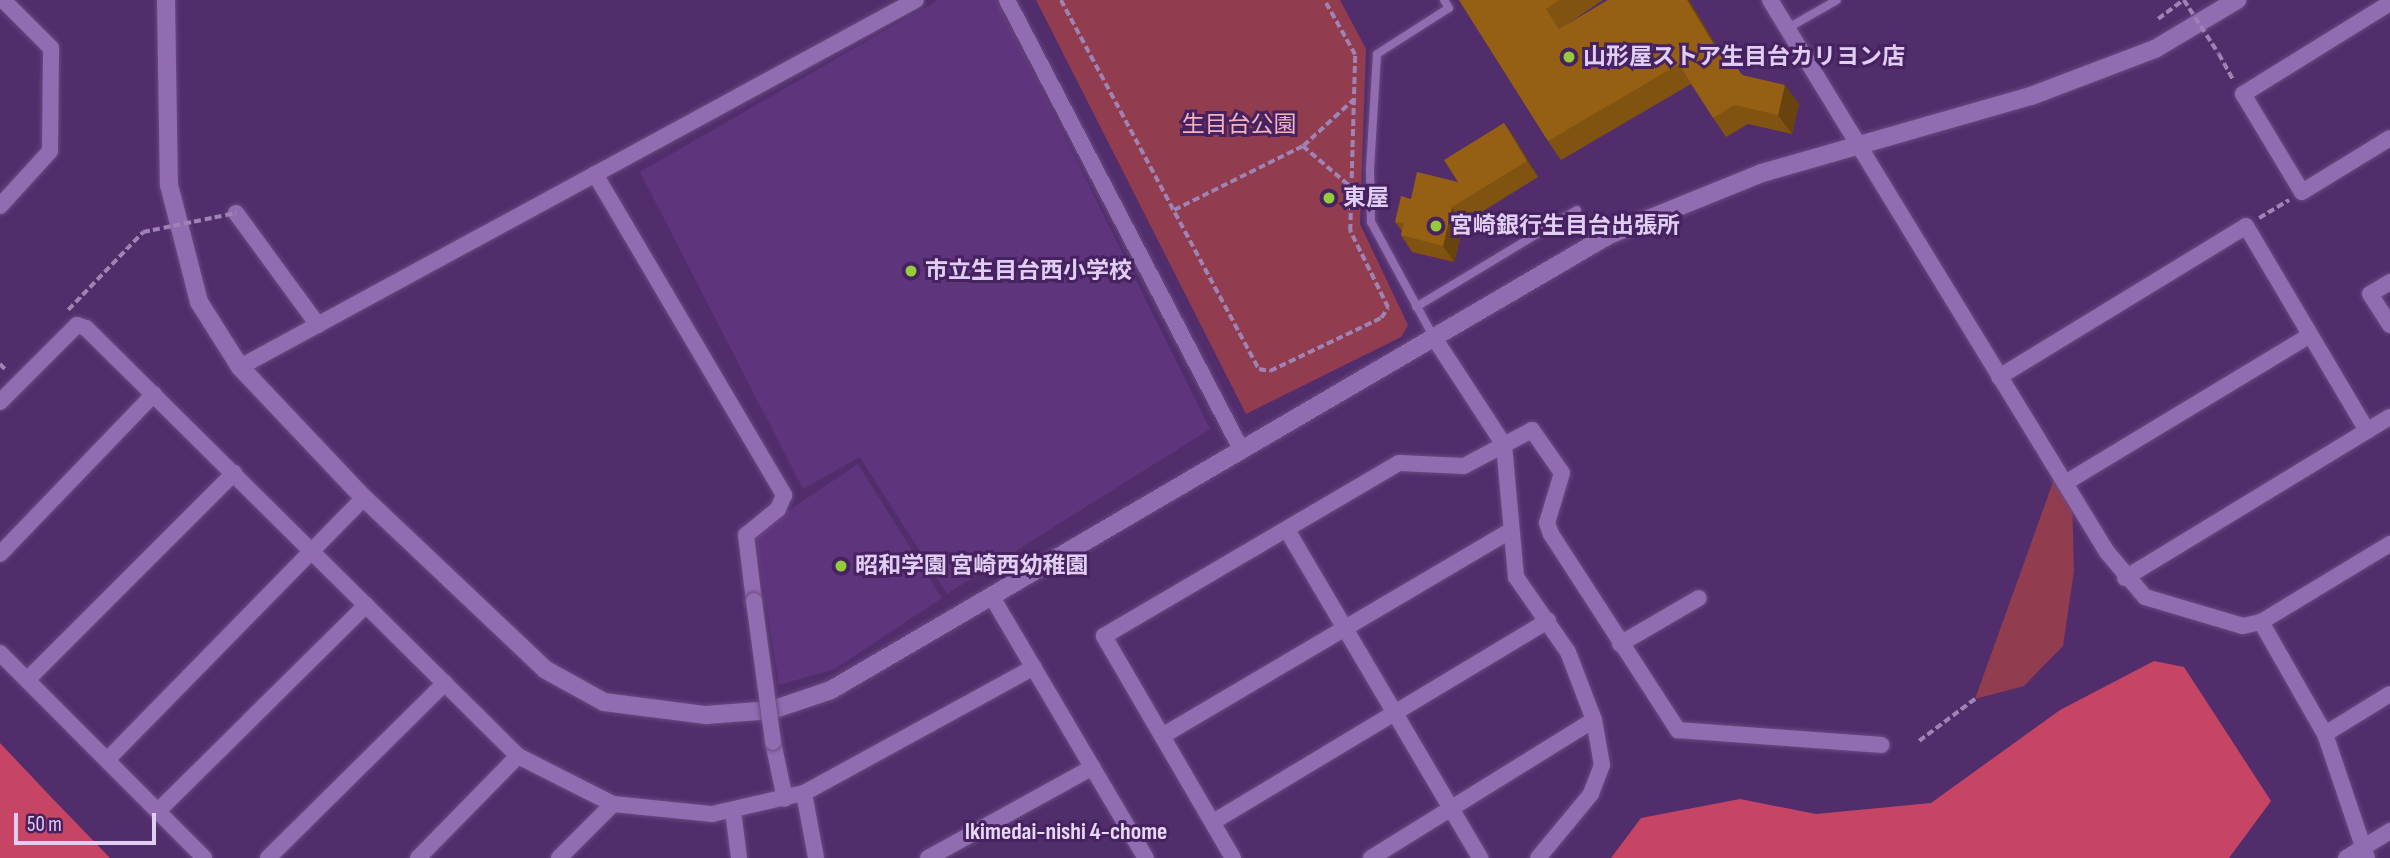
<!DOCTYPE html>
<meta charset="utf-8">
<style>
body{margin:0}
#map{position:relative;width:2390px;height:858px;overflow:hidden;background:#512d6c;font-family:"Sofia Sans Condensed","Noto Sans JP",sans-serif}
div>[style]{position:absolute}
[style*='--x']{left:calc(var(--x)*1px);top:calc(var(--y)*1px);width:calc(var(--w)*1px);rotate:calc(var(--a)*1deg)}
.built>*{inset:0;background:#5e357c}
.green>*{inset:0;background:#913c4f}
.forest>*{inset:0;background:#c64565}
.path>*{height:3.5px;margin-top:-1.75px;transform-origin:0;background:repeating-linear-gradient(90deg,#9e83b4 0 7px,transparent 0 10.5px)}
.roads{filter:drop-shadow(0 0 2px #6a4a80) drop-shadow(0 0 2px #6a4a80)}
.lane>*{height:8px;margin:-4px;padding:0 4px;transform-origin:4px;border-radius:4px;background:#926cb0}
.street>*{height:16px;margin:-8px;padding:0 8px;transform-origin:8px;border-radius:8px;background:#926cb0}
.secondary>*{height:18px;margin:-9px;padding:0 9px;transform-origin:9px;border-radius:9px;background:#926cb0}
.path-bridge>*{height:3.5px;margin-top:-1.75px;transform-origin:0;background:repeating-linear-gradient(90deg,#9e83b4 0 7px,transparent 0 10.5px)}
.bridges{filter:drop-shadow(0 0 2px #6a4a80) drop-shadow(0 0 2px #6a4a80)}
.street-bridge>*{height:16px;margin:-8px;padding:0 8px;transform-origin:8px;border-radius:8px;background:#926cb0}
.wall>*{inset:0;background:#815311}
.shaded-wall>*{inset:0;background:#69430e}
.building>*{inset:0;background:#966014}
.dots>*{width:19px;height:19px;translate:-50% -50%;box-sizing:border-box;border:4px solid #462260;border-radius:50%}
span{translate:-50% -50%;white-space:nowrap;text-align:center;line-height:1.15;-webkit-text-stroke:6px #462260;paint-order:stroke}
.poi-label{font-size:23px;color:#e1cef3;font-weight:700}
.left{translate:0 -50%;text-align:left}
.park-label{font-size:23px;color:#f7b4be}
.neighbourhood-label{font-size:24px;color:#e8d8f6;font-weight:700}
.scale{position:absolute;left:14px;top:813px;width:142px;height:32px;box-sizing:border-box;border:4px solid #e1cef3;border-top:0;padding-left:9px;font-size:21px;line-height:24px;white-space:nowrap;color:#e1cef3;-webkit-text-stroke:5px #462260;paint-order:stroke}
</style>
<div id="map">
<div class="built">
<i style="clip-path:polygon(938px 0,997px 0,1210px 429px,947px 594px,860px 457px,803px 489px,640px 172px)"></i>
<i style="clip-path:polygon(858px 464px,942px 598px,835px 669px,779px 685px,755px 533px)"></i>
</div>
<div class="green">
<i style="clip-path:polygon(1036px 0,1340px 0,1366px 49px,1360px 224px,1408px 325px,1401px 337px,1246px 414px)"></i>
<i style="clip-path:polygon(2057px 471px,2072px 495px,2074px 571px,2063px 646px,2024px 686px,1975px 699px)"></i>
</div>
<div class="forest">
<i style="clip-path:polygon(2154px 661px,2184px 667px,2271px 801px,2229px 858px,1611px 858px,1641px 818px,1740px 799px,1816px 814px,1931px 803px,2060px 710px)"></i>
<i style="clip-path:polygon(0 743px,52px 798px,110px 858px,0 858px)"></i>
</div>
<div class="path">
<i style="--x:1061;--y:0;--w:419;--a:61.8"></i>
<i style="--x:1259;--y:369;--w:11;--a:10"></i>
<i style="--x:1270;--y:371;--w:123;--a:-25.5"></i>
<i style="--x:1381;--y:318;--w:12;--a:-55"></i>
<i style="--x:1388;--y:308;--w:86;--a:-116.3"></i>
<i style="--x:1350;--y:231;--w:176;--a:-88.4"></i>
<i style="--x:1355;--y:55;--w:63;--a:-119.4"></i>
<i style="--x:2158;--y:19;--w:31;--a:-37"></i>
<i style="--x:2219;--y:54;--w:31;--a:61"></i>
<i style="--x:1303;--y:146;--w:68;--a:-42.6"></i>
<i style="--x:1174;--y:210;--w:144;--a:-26.4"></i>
<i style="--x:1303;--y:146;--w:63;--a:40.5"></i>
<i style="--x:2259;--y:218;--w:35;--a:-31"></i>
<i style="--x:68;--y:310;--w:108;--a:-46.1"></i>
<i style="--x:0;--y:364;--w:10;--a:45"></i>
<i style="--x:1919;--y:741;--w:70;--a:-36.9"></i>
</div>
<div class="roads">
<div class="lane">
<i style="--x:1788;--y:28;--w:56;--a:-29.7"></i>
<i style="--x:1416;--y:307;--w:188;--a:-31.1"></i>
<i style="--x:1433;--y:336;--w:130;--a:-118.5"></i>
<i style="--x:1371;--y:222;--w:53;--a:-91.1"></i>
<i style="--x:1370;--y:169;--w:115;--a:-86.5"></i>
<i style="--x:1377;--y:54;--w:85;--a:-32.6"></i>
<i style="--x:1449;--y:8;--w:9;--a:-122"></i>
</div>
<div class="street">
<i style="--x:1007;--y:0;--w:504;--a:62.47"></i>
<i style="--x:1770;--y:0;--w:647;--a:58.6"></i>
<i style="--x:2107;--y:552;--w:59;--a:49.8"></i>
<i style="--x:2145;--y:597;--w:102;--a:16.5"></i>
<i style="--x:2243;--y:626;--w:18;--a:-13"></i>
<i style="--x:2261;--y:622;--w:151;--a:-31.2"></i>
<i style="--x:2390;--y:3;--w:173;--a:148.2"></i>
<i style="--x:2243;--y:94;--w:114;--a:59"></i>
<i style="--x:2302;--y:192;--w:103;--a:-31.5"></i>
<i style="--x:595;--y:174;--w:373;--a:59.5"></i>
<i style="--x:784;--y:495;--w:15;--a:113"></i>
<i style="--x:778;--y:509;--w:41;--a:140.9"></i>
<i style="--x:746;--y:535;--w:66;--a:83.1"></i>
<i style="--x:0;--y:206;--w:74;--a:-47.7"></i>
<i style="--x:50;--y:151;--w:103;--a:-89.4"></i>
<i style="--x:51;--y:48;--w:68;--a:-135"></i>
<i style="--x:236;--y:213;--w:139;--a:53.8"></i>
<i style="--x:2390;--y:282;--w:23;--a:149"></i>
<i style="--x:2370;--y:294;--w:37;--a:57"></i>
<i style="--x:1433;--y:336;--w:130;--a:56.9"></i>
<i style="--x:1504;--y:445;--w:133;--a:84.8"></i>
<i style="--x:1516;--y:577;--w:91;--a:55.3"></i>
<i style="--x:1568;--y:652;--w:73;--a:69.1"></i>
<i style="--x:1594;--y:720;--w:46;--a:79.9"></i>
<i style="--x:1602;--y:765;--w:31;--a:111"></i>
<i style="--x:1591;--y:794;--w:83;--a:129.6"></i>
<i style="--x:240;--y:367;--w:769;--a:-28.5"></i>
<i style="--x:1999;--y:377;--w:289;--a:-31.4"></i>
<i style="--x:2246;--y:226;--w:238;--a:59.4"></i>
<i style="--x:0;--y:402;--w:109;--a:-45"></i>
<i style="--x:77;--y:325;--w:9;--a:18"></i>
<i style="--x:86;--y:328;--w:608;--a:44.73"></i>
<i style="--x:518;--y:756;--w:106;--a:26.8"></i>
<i style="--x:613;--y:804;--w:100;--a:5.8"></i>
<i style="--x:712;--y:814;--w:94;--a:-12.9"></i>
<i style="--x:804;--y:793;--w:262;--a:-28.7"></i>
<i style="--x:2065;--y:483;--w:286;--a:-31.1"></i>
<i style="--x:1287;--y:530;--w:381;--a:59.5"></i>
<i style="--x:0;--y:554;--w:222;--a:-46.1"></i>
<i style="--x:2125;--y:578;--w:310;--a:-31.3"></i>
<i style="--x:992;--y:597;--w:303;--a:59.5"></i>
<i style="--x:2261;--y:622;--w:129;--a:60.3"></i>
<i style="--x:2325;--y:734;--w:131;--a:71.3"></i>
<i style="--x:1620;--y:644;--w:91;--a:-30.2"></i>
<i style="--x:0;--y:653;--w:289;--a:45.1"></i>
<i style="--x:27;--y:680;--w:293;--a:-45"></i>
<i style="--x:2325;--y:734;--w:76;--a:-31.6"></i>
<i style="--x:1162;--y:736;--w:404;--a:-30.5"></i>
<i style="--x:773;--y:742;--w:58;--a:78.1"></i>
<i style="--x:107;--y:760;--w:367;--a:-45.6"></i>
<i style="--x:804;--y:793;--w:66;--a:79.5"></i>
<i style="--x:158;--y:811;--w:293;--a:-44.7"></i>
<i style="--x:733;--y:811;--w:47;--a:82.7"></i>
<i style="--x:1213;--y:822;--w:391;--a:-31"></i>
<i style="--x:268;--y:858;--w:249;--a:-44.7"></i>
<i style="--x:418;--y:858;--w:143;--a:-45.6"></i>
<i style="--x:559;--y:858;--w:76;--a:-45"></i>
<i style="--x:928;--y:858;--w:188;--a:-28.9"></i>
<i style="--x:1233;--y:858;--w:257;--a:-120.2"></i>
<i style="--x:1104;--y:636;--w:342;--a:-30.4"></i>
<i style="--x:1399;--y:463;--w:65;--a:2.6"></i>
<i style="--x:1464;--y:466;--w:77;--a:-27.9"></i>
<i style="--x:1532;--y:430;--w:52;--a:55.1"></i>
<i style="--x:1562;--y:473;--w:52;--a:106.7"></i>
<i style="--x:1547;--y:523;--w:12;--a:70"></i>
<i style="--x:1551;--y:534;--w:234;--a:57.1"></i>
<i style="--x:1678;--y:730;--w:204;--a:4.2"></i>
<i style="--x:1371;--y:858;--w:262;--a:-31.8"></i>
<i style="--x:2346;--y:858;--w:52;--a:-31.5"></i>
</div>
<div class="secondary">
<i style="--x:166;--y:0;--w:185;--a:89.1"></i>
<i style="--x:169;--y:185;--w:121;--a:75.6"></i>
<i style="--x:199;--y:302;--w:77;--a:57.8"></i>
<i style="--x:240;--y:367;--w:180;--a:46.6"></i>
<i style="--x:364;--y:498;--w:250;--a:43.4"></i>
<i style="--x:546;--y:670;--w:66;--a:28.9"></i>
<i style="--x:604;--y:702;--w:103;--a:7.3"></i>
<i style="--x:706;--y:715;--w:66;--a:-4.3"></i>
<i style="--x:772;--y:710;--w:62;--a:-18.7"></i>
<i style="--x:831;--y:690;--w:901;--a:-30.32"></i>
<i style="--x:1609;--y:235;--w:165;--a:-22.1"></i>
<i style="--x:1762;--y:173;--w:280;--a:-16"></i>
<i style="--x:2031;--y:96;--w:133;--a:-20.8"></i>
<i style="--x:2155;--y:49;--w:96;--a:-30.9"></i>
</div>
</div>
<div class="path-bridge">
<i style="--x:2184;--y:0;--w:64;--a:57.1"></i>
<i style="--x:143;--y:232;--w:95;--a:-11.5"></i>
</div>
<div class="bridges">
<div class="street-bridge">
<i style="--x:754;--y:601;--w:142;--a:82.3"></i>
</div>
</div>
<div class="wall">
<i style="clip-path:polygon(1459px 0,1603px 0,1560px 29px,1608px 0,1689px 0,1723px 57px,1743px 75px,1799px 104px,1792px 134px,1748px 124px,1726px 137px,1691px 84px,1561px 160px,1548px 141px)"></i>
<i style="clip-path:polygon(1504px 123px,1515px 139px,1538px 177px,1464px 223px,1454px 262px,1412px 252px,1401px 235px,1402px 231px,1395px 222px,1458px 182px)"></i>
</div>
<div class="shaded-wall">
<i style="clip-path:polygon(1687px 0,1689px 0,1735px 78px,1722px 58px)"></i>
<i style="clip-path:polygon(1785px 85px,1799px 104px,1792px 134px,1778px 115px)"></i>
<i style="clip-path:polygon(1504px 123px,1515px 139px,1538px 177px,1527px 161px)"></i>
<i style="clip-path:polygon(1452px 207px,1464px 223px,1454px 262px,1443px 246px)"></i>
</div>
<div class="building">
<i style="clip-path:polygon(1459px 0,1559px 0,1546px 9px,1559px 29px,1608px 0,1687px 0,1722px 58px,1728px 54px,1742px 75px,1785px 85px,1778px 115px,1734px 105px,1713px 118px,1679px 64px,1548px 141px)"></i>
<i style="clip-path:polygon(1504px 123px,1527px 161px,1452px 207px,1443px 246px,1401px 235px,1404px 223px,1395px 222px,1401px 196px,1411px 199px,1417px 172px,1458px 182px,1444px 160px)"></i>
</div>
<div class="dots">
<i style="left:1569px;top:57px;background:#94cc3c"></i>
<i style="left:1329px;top:198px;background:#94cc3c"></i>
<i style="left:1436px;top:226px;background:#94cc3c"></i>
<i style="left:911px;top:271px;background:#94cc3c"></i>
<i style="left:841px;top:566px;background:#94cc3c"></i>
</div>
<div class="poi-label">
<span class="left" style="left:1583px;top:57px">山形屋ストア生目台カリヨン店</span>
<span class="left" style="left:1343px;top:198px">東屋</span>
<span class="left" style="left:1450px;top:226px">宮崎銀行生目台出張所</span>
<span class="left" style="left:925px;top:271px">市立生目台西小学校</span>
<span class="left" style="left:855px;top:566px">昭和学園 宮崎西幼稚園</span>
</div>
<div class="park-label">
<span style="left:1239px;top:125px">生目台公園</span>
</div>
<div class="neighbourhood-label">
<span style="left:1066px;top:832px">Ikimedai-nishi 4-chome</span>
</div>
<div class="scale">50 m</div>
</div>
